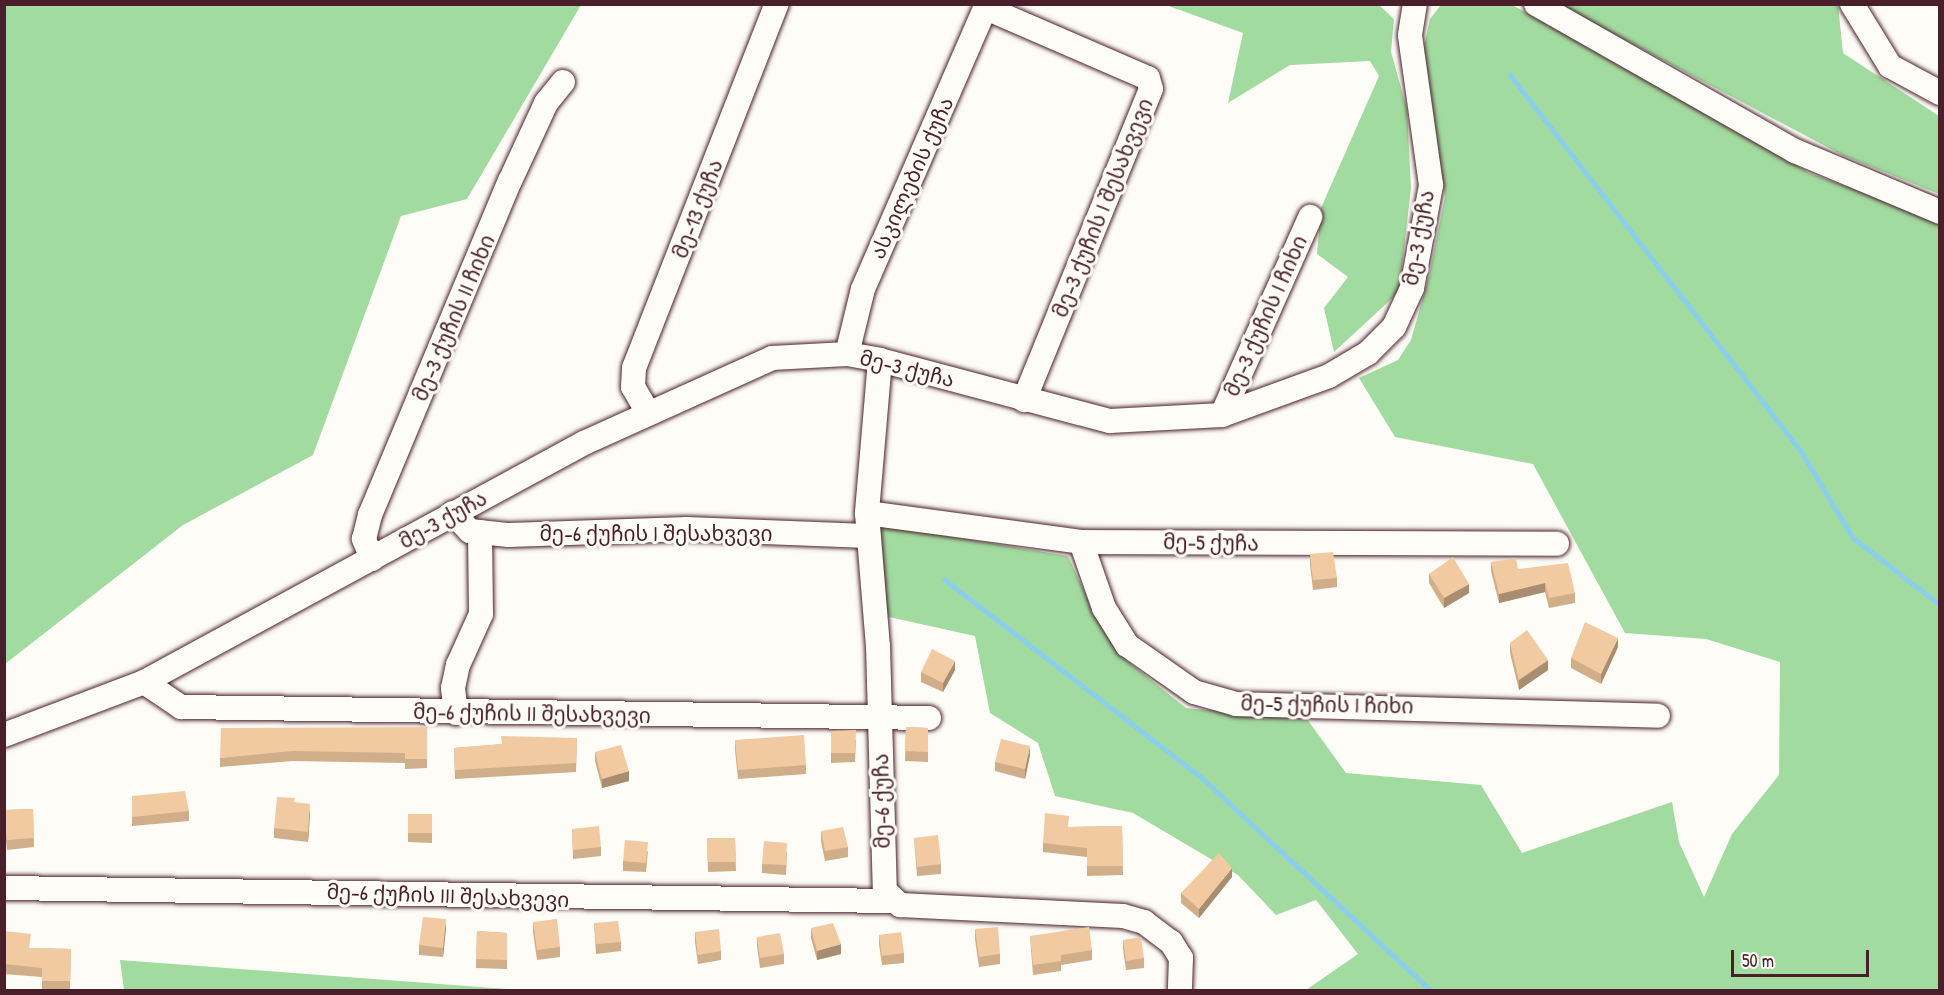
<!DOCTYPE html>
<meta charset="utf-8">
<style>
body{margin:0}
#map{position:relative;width:1944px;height:995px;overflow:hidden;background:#fdfcf7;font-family:"Patrick Hand","Noto Sans Georgian",sans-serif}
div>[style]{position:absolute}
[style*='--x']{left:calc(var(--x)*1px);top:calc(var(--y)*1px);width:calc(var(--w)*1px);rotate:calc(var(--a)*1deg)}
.green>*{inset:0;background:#a2dba0}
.stream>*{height:5px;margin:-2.5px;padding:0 2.5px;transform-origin:2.5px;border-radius:2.5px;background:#8aceeb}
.roads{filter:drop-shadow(0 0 2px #4a1f2b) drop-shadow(0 0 2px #4a1f2b)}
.minor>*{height:24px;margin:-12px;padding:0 12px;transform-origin:12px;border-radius:12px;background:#fdfcf7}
.wall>*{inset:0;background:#d0ae8a}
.shaded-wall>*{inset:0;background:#a98d71}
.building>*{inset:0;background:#f2caa1}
span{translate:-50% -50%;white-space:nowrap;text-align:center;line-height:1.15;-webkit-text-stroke:6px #fdfcf7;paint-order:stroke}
.street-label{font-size:21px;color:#4a1f2b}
.frame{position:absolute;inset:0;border:6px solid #4a1f2b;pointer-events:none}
.scale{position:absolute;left:1731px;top:950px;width:138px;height:27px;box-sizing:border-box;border:3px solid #4a1f2b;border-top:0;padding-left:8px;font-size:18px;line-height:21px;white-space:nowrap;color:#4a1f2b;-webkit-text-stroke:4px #fdfcf7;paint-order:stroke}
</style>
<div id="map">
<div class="green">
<i style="clip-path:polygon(5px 4px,581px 5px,467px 199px,401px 216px,313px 455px,183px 525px,5px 664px)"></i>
<i style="clip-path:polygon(1166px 5px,1379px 5px,1394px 19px,1391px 52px,1407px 109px,1411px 188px,1399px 292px,1334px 352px,1324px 308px,1348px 277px,1317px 254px,1321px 208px,1379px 76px,1370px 61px,1290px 65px,1228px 103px,1243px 33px)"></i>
<i style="clip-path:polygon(1441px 5px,1512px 5px,1701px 106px,1809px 173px,1939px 220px,1939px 990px,1306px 990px,1358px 954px,1316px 900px,1276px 915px,1238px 875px,1133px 813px,1055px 796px,1038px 743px,990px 713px,975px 636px,880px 615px,879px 525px,1068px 556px,1098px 621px,1127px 661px,1186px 708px,1307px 719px,1346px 773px,1481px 785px,1522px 853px,1672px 802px,1679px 842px,1704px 897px,1732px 834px,1779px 775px,1780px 662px,1706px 639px,1625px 633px,1533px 464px,1395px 437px,1359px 378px,1398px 360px,1411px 340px,1429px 276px,1445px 197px,1424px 46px,1430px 19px)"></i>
<i style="clip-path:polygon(1559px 5px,1838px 5px,1843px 53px,1939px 116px,1939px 194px,1842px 155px)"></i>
<i style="clip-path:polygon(120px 960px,521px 990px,124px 990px)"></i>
</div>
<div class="stream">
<i style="--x:1510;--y:75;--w:474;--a:52.3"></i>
<i style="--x:1800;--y:450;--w:101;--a:59.1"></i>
<i style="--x:1852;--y:537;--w:111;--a:37.7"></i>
<i style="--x:945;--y:580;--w:324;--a:37.6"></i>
<i style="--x:1202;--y:778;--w:311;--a:42.9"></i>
</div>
<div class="roads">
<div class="minor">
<i style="--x:1536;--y:4;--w:298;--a:29.6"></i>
<i style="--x:1795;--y:151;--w:157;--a:22.8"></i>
<i style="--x:1852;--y:4;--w:73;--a:58.5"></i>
<i style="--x:1890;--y:66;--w:57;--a:28.4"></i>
<i style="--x:986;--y:8;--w:176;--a:23.4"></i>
<i style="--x:1148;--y:78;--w:11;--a:75"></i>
<i style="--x:1151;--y:89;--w:336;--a:112.2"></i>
<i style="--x:847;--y:354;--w:67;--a:-76.2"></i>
<i style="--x:863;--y:289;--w:311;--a:-66.5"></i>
<i style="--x:880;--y:360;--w:154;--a:94.9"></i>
<i style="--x:867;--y:513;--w:133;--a:85.3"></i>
<i style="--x:878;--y:646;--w:245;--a:88.4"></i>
<i style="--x:885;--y:891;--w:21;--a:43"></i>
<i style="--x:900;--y:905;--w:223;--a:2.8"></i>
<i style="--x:1123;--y:916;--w:22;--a:16"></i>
<i style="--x:1144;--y:922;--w:34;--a:37"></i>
<i style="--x:1171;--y:942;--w:19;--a:58"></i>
<i style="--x:1181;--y:958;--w:32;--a:92"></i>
<i style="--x:647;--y:411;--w:28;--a:-120"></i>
<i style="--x:633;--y:387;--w:19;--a:-87"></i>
<i style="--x:634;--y:368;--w:391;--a:-68.6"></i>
<i style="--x:1222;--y:415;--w:217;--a:-66"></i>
<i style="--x:453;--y:513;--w:25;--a:47"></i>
<i style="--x:470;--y:531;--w:39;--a:6"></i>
<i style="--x:509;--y:535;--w:178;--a:-1.9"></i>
<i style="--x:687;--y:529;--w:180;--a:2.2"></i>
<i style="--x:867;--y:513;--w:216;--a:7.7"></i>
<i style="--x:1081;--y:542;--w:476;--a:0.2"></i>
<i style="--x:1081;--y:542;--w:70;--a:70.8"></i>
<i style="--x:1104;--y:608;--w:44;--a:58.1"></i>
<i style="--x:1127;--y:645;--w:82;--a:35"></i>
<i style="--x:1194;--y:692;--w:44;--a:15.9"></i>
<i style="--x:1236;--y:704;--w:422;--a:1.6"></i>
<i style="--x:372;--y:559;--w:22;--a:-112"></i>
<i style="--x:364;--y:539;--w:25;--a:-76"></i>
<i style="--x:370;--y:515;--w:362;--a:-67.3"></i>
<i style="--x:510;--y:181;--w:86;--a:-65.2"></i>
<i style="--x:546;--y:103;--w:27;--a:-51"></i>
<i style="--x:144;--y:682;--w:45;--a:34"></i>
<i style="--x:181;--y:707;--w:748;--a:0.84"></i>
<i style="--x:456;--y:713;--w:25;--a:-97"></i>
<i style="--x:453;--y:688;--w:24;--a:-78"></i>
<i style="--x:458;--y:665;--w:56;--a:-65.7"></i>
<i style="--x:481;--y:614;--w:82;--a:-90.7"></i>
<i style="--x:4;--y:735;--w:150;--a:-20.7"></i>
<i style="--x:144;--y:682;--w:501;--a:-28.51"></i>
<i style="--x:584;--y:443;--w:206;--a:-24.3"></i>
<i style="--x:772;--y:358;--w:75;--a:-3.1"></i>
<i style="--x:847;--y:354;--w:34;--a:10"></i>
<i style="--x:880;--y:360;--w:238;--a:14.9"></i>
<i style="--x:1110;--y:421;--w:112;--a:-3.1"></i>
<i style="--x:1222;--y:415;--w:114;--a:-20"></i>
<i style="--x:1329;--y:376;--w:45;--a:-30.5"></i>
<i style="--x:1368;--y:353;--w:37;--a:-45"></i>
<i style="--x:1394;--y:327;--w:43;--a:-65.2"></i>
<i style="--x:1412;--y:288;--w:105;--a:-79.5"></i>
<i style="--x:1431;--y:185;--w:151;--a:-98"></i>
<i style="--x:1410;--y:35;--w:31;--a:-81"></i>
<i style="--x:4;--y:888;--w:887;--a:0.84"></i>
</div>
</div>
<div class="wall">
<i style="clip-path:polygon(1310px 554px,1337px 578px,1337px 587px,1313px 590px,1310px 564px)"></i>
<i style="clip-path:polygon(1491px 562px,1518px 569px,1575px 593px,1575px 603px,1549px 608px,1545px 592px,1499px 603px,1491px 571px)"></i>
<i style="clip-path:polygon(1429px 574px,1469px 593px,1444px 608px,1429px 583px)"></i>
<i style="clip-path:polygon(1510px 643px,1548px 670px,1519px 690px,1510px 653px)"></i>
<i style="clip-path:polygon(1618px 647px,1601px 684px,1571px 668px,1571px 658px)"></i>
<i style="clip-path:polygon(955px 670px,943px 692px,921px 682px,921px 672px)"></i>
<i style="clip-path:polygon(427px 727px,427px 768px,405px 769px,405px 763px,293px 761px,220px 767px,220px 758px)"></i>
<i style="clip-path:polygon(906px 727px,928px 728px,928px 762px,905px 761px)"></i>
<i style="clip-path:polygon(831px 731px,856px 740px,855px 762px,831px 763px)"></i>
<i style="clip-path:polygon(577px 738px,576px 772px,455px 779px,454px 748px)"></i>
<i style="clip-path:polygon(735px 740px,806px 765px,806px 774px,738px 779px,735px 750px)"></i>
<i style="clip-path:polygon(595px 752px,629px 781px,602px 788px,595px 761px)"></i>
<i style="clip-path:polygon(1030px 755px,1025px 779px,995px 771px,995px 762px)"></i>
<i style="clip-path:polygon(132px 796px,189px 811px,189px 821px,132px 826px)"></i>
<i style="clip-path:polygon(295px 803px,310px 813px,308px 842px,274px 838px,274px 828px)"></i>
<i style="clip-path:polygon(33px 809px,34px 847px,7px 850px,6px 841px,4px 841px,4px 810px)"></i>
<i style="clip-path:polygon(408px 814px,432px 814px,432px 843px,408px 842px)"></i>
<i style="clip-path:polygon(1122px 826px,1123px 875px,1087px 876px,1087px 857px,1043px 852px,1043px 843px,1069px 827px)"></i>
<i style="clip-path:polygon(572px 829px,601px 847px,601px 856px,573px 859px)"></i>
<i style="clip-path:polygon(821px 831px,848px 847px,848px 857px,825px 861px,821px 841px)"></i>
<i style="clip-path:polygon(707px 838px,735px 838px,736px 871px,708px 872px)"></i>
<i style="clip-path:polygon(914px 838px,941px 864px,941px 874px,917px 876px)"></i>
<i style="clip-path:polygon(648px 851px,646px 872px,623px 871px,623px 861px)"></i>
<i style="clip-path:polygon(787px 852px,786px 875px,762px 873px,762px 864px)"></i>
<i style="clip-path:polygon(1232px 877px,1199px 918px,1181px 903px,1181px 893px)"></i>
<i style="clip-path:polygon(533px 922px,560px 947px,560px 957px,537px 960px,533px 932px)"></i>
<i style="clip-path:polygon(594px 923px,621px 942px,621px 951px,596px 954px)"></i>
<i style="clip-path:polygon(446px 928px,443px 957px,419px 955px,419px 945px)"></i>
<i style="clip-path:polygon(811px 928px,841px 954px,817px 960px,811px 938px)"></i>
<i style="clip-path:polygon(975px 929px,1000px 954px,1000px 964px,979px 967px,975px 939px)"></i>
<i style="clip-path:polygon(4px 931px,30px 948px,71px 949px,70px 990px,42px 990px,42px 977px,4px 974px)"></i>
<i style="clip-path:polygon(477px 931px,507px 933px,507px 969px,476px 968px)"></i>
<i style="clip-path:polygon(695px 932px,721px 951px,721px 960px,698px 964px,695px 942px)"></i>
<i style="clip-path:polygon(879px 935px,904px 953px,904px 963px,882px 965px,879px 944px)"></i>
<i style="clip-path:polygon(1030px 936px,1092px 950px,1092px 960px,1061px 965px,1061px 971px,1033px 975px)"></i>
<i style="clip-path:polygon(757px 937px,784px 954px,784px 964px,760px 968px,757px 946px)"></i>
<i style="clip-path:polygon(1123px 940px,1144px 958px,1144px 968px,1126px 970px,1123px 949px)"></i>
</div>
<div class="shaded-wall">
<i style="clip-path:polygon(1545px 583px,1545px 592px,1499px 603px,1499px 594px)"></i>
<i style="clip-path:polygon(1469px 584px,1469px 593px,1444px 608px,1444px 598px)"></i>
<i style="clip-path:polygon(1618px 638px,1618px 647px,1601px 684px,1601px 674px)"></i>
<i style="clip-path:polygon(1548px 660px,1548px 670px,1519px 690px,1519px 680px)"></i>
<i style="clip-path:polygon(955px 661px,955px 670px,943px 692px,943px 683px)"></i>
<i style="clip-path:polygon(1030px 746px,1030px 755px,1025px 779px,1025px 769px)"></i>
<i style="clip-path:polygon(629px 771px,629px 781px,602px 788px,602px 779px)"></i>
<i style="clip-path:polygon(310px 804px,310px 813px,308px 842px,308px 832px)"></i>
<i style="clip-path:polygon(1232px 868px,1232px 877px,1199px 918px,1199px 909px)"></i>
<i style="clip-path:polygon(446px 919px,446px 928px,443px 957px,443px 948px)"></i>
<i style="clip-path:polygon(841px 944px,841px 954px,817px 960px,817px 951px)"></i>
</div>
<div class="building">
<i style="clip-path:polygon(1333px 552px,1337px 578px,1313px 580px,1310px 554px)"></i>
<i style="clip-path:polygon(1453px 557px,1469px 584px,1444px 598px,1429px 574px)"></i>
<i style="clip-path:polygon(1516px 558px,1518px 569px,1568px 563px,1575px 593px,1549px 598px,1545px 583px,1499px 594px,1491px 562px)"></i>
<i style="clip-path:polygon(1585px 622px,1618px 638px,1601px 674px,1571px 658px)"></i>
<i style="clip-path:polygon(1527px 630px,1548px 660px,1519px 680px,1510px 643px)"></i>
<i style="clip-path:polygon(932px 649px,955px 661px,943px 683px,921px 672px)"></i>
<i style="clip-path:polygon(427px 727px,427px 759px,405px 759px,405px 753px,293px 751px,220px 758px,221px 728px)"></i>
<i style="clip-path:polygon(906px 727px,928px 728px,928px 752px,905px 751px)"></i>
<i style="clip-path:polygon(856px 730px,855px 753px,831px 753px,831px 731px)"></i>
<i style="clip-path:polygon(804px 735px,806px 765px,738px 770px,735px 740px)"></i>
<i style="clip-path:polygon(501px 736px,577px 738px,576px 763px,455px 770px,454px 748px,502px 744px)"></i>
<i style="clip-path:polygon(1001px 739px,1030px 746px,1025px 769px,995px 762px)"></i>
<i style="clip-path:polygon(621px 745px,629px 771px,602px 779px,595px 752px)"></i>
<i style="clip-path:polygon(185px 791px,189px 811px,132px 817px,132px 796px)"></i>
<i style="clip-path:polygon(277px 797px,295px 798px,294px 802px,310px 804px,308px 832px,274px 828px)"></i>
<i style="clip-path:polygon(33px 809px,34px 838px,7px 840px,6px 832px,4px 832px,4px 810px)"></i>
<i style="clip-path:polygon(1045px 813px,1069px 816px,1068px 827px,1122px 826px,1123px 866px,1087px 866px,1087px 848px,1043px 843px)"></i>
<i style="clip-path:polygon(408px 814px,432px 814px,432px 833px,408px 833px)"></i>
<i style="clip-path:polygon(599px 826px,601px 847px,573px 850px,572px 829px)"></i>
<i style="clip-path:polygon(843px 827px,848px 847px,825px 851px,821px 831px)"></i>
<i style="clip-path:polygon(938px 835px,941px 864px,917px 867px,914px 838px)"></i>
<i style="clip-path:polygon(707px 838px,735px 838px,736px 862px,708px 862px)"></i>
<i style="clip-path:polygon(625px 840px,648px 842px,646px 863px,623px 861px)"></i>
<i style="clip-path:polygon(764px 841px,787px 843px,786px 865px,762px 864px)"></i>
<i style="clip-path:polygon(1219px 853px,1232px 868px,1199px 909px,1181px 893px)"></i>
<i style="clip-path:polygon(423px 917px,446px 919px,443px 948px,419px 945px)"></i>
<i style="clip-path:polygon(557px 919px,560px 947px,537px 950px,533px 922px)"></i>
<i style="clip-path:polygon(618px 921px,621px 942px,596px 944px,594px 923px)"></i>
<i style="clip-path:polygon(833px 923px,841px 944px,817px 951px,811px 928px)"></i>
<i style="clip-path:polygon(998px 927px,1000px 954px,979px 957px,975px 929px)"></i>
<i style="clip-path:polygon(1089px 927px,1092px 950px,1061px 955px,1061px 961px,1033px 965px,1030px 936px)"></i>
<i style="clip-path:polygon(719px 929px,721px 951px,698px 955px,695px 932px)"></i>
<i style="clip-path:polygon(4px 931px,31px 934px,29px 948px,71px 949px,70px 981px,42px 981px,42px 968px,4px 964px)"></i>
<i style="clip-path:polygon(477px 931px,507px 933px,507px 960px,476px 959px)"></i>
<i style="clip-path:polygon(901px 932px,904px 953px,882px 956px,879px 935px)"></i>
<i style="clip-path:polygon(780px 933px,784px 954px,760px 958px,757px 937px)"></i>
<i style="clip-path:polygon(1141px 937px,1144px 958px,1126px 961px,1123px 940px)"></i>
</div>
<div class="street-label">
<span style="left:912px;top:178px;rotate:-66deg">ასკილების ქუჩა</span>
<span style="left:1103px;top:208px;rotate:-68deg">მე-3 ქუჩის I შესახვევი</span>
<span style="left:698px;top:209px;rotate:-69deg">მე-13 ქუჩა</span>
<span style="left:1419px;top:238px;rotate:-80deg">მე-3 ქუჩა</span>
<span style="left:1266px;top:316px;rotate:-66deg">მე-3 ქუჩის I ჩიხი</span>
<span style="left:454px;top:318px;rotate:-67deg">მე-3 ქუჩის II ჩიხი</span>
<span style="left:907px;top:369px;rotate:14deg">მე-3 ქუჩა</span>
<span style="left:443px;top:520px;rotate:-29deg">მე-3 ქუჩა</span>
<span style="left:656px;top:534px">მე-6 ქუჩის I შესახვევი</span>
<span style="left:1211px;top:543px;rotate:1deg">მე-5 ქუჩა</span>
<span style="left:1327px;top:705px;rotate:1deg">მე-5 ქუჩის I ჩიხი</span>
<span style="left:532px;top:714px;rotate:1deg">მე-6 ქუჩის II შესახვევი</span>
<span style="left:882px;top:801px;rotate:-91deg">მე-6 ქუჩა</span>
<span style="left:448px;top:896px;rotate:2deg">მე-6 ქუჩის III შესახვევი</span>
</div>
<div class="frame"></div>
<div class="scale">50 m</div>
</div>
